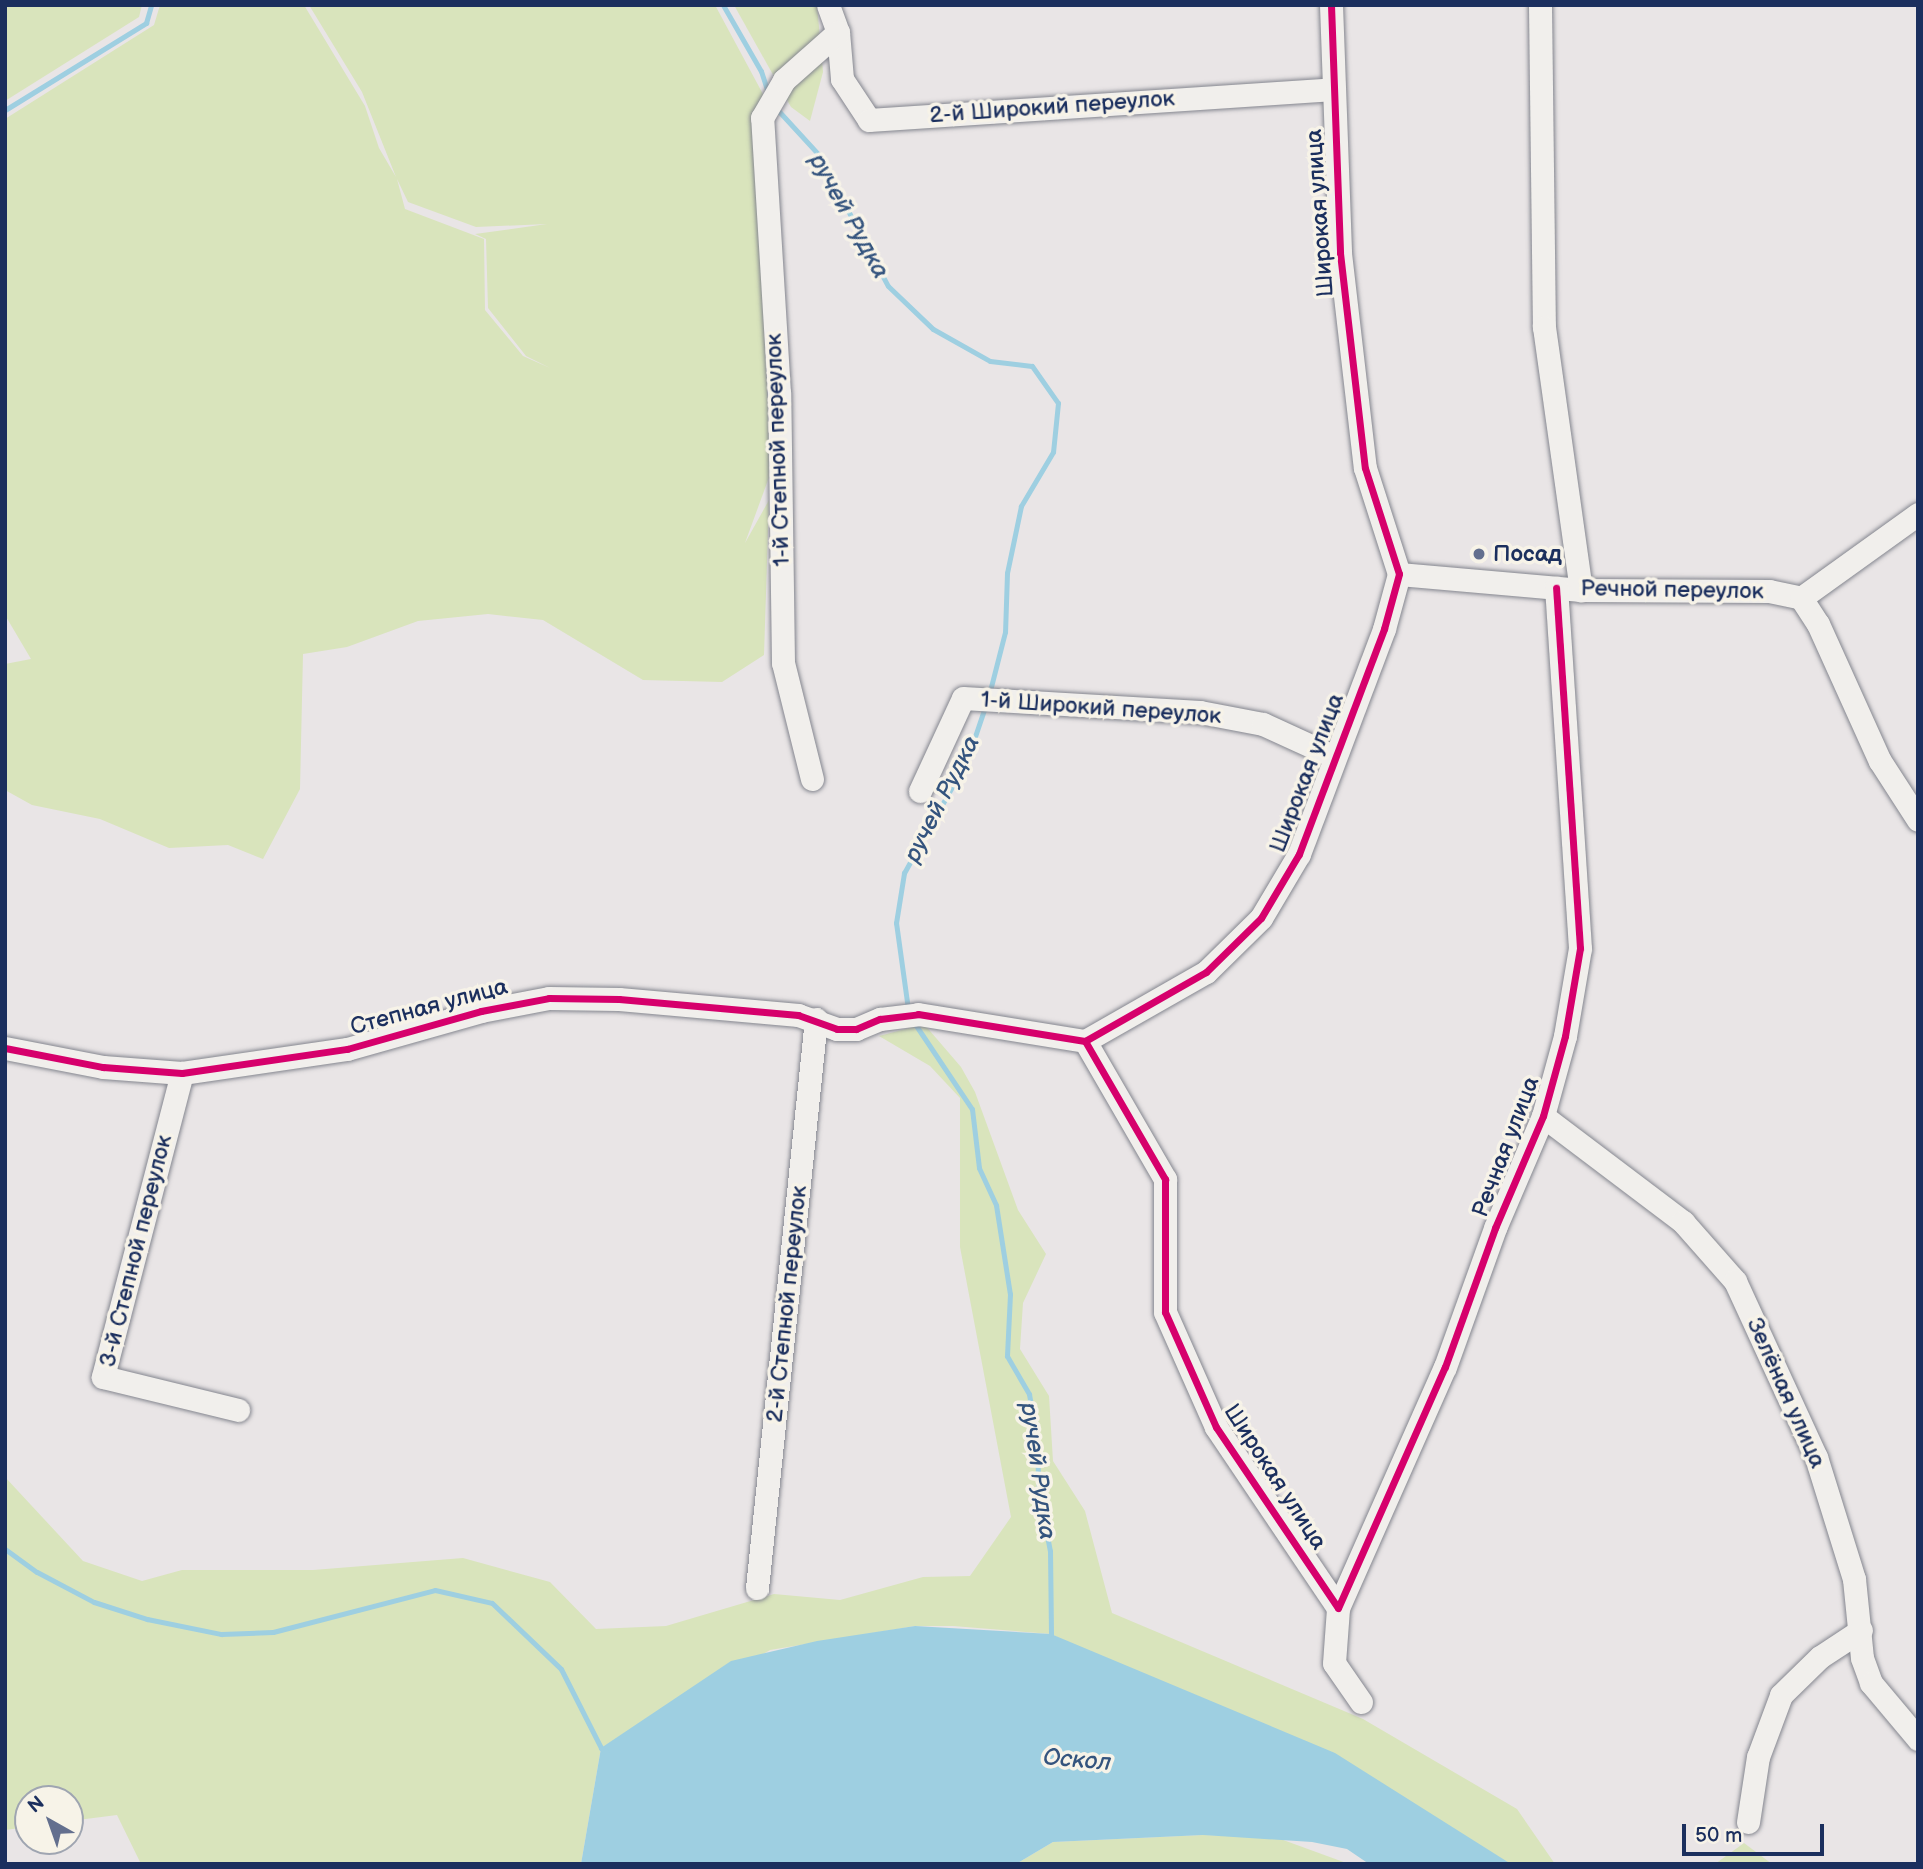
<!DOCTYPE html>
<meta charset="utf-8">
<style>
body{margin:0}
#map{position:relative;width:1923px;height:1869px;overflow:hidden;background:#e9e5e6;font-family:"Balsamiq Sans",sans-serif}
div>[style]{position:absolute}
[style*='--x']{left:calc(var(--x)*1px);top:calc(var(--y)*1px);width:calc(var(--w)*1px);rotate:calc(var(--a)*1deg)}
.green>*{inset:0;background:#d9e4bc}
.water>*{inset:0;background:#9ecfe1}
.stream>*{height:5px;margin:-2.5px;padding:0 2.5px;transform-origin:2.5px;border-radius:2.5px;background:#9ecfe1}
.roads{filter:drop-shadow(0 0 2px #84868f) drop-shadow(0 0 2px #84868f)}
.minor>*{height:23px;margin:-11.5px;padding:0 11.5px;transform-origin:11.5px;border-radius:11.5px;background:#f1efec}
.cycleway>*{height:7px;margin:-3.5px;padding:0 3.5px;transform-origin:3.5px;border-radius:3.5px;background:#d6006c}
.dots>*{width:19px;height:19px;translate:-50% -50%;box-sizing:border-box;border:4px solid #f7f3e8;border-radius:50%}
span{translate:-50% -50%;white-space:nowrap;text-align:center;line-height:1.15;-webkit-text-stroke:7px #f7f3e8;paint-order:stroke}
.street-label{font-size:23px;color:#1b2f5e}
.poi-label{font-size:23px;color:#1b2f5e;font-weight:700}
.left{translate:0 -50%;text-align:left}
.water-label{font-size:24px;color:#34547e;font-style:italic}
.frame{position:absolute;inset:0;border:7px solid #1b2f5e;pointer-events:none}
.north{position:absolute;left:14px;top:1785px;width:70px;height:70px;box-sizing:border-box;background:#f7f3e8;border:2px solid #9fa5b1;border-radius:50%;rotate:320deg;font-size:19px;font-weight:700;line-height:28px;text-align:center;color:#1b2f5e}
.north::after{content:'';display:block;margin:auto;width:24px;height:32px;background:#636f8e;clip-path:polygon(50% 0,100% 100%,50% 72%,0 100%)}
.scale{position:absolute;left:1682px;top:1824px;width:142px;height:32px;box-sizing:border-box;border:4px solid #1b2f5e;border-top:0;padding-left:9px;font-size:21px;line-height:24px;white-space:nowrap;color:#1b2f5e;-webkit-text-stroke:5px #f7f3e8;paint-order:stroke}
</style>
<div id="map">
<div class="green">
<i style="clip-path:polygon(5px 5px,142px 5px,139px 17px,5px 101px)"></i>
<i style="clip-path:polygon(evenodd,160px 5px,304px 5px,365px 106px,379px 148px,396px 177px,362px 92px,309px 5px,715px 5px,764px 96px,757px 166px,771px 472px,745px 543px,769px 500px,764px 655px,722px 682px,643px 680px,543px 620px,488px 614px,418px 621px,347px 647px,303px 654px,300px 789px,263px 859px,228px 845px,169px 848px,100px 819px,32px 805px,5px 790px,5px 664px,31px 659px,5px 615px,5px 119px,154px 25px,160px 5px,397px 179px,408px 202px,476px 227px,547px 224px,475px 234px,486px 239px,488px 308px,526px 356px,550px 368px,523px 356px,485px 310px,484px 239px,405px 209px,397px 179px)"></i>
<i style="clip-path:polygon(734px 5px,817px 5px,823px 72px,810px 121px,791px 107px)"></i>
<i style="clip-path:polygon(924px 1024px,961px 1067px,975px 1092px,1018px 1210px,1046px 1254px,1023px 1303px,1020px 1349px,1049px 1396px,1053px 1461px,1085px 1511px,1112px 1613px,1363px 1719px,1517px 1809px,1555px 1864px,1511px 1864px,1051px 1634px,953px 1626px,915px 1626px,770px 1650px,601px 1748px,581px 1864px,141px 1864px,117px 1815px,70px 1821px,70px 1799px,28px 1799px,28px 1827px,5px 1830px,5px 1477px,83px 1561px,142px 1581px,182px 1570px,313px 1570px,463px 1558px,550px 1582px,596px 1629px,666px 1626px,774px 1594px,840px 1600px,923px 1577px,970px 1576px,1011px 1517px,960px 1247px,960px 1098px,930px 1066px,879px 1036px)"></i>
<i style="clip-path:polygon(1203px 1835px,1275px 1837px,1349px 1864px,1016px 1864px,1053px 1842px)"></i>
<i style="clip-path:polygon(1744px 1843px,1772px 1864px,1715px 1864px)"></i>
</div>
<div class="water">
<i style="clip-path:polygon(915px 1626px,1051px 1634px,1335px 1753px,1511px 1864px,1369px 1864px,1347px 1849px,1312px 1842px,1203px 1835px,1053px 1842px,1016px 1864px,581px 1864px,601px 1748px,731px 1661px,817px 1641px)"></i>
</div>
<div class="stream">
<i style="--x:723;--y:5;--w:76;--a:60.1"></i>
<i style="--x:761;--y:71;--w:22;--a:72"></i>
<i style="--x:775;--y:107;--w:64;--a:47.5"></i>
<i style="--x:818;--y:154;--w:149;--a:62.1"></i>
<i style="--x:888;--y:286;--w:62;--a:43.7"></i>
<i style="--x:933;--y:329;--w:65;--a:29.3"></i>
<i style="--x:990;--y:361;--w:42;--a:6.8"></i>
<i style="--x:1032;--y:366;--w:45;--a:54.9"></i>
<i style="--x:1058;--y:403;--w:49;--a:95.8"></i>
<i style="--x:1053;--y:452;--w:63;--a:120.7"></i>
<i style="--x:1021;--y:506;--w:68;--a:101.8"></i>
<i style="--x:1007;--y:573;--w:59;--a:91.9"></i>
<i style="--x:1005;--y:632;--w:65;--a:104.3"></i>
<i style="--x:5;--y:110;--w:166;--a:-31.7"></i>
<i style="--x:146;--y:23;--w:19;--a:-74"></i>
<i style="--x:908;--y:1009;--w:87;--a:-97.9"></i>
<i style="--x:896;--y:923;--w:51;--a:-80.9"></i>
<i style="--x:904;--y:873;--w:129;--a:-60.9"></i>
<i style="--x:967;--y:760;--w:59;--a:-71.3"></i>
<i style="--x:913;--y:1021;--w:106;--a:56.2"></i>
<i style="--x:972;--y:1109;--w:59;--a:83.2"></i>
<i style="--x:979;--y:1168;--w:41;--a:65.3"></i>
<i style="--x:996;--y:1205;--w:90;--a:81.1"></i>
<i style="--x:1010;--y:1294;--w:62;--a:92.8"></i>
<i style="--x:1007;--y:1356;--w:44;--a:59.9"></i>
<i style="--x:1029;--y:1394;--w:40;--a:80"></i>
<i style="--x:1036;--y:1433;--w:61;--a:87.2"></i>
<i style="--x:1039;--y:1494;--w:58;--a:79.1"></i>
<i style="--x:1050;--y:1551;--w:83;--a:89.3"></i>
<i style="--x:5;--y:1549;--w:39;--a:36"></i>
<i style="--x:37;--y:1572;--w:64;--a:27.8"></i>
<i style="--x:94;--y:1602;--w:56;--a:17.8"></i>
<i style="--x:147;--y:1619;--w:76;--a:11.5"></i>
<i style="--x:221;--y:1634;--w:52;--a:-2.2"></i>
<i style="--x:273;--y:1632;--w:167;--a:-14.5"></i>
<i style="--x:435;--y:1590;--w:58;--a:12.8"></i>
<i style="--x:492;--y:1603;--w:95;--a:43.7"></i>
<i style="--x:561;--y:1669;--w:89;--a:63.1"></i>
<i style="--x:601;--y:1748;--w:6;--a:31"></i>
</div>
<div class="roads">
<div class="minor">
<i style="--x:828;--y:5;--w:29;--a:70"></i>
<i style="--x:838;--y:32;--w:47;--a:85.1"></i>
<i style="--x:842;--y:79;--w:49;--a:56.6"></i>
<i style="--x:869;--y:120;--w:462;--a:-3.8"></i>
<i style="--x:1331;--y:5;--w:248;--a:87.9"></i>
<i style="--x:1340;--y:253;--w:216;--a:83.4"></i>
<i style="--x:1365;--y:468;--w:111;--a:72.2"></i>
<i style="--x:1399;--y:574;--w:57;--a:105.3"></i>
<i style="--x:1384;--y:629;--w:241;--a:110.7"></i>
<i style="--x:1299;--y:854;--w:74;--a:120.7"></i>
<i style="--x:1261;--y:918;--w:77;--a:135.5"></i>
<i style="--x:1206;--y:972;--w:139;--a:150.3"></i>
<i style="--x:1085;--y:1041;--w:160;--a:59.9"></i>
<i style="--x:1165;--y:1179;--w:133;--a:90"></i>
<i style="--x:1165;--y:1312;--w:126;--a:66.1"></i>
<i style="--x:1216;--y:1427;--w:218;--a:56"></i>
<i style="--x:1540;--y:5;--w:322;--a:89.3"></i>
<i style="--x:1544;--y:327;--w:266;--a:82"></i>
<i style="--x:1399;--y:574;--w:183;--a:5"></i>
<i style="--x:1581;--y:590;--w:188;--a:0.3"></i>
<i style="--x:1769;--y:591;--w:33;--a:12"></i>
<i style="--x:1801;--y:598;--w:144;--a:-35.7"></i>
<i style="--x:1801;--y:598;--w:31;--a:57"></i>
<i style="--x:1818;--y:624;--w:150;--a:65.7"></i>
<i style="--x:1880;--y:761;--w:70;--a:57.2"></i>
<i style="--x:812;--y:779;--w:120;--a:-104"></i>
<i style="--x:783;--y:663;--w:270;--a:-90.8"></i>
<i style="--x:779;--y:393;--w:276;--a:-93.5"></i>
<i style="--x:762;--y:118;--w:44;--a:-59.9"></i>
<i style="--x:784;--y:80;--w:72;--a:-41.6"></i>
<i style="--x:920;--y:791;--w:102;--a:-65.2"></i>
<i style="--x:963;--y:698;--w:237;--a:3.4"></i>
<i style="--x:1200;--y:712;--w:64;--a:10.8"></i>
<i style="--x:1263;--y:724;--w:77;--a:24.6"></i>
<i style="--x:5;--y:1048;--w:100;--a:11"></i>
<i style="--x:103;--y:1067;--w:79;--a:4.3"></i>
<i style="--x:182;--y:1073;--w:167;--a:-8.3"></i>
<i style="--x:347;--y:1049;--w:139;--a:-15.8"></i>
<i style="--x:481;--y:1011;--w:69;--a:-10.8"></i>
<i style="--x:549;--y:998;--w:70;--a:0.8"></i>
<i style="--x:619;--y:999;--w:180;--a:5.1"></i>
<i style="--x:798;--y:1015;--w:41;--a:19.7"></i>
<i style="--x:837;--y:1029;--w:19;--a:0"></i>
<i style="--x:856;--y:1029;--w:26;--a:-23"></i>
<i style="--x:880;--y:1019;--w:38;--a:-7"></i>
<i style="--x:918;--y:1014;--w:169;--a:9.2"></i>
<i style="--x:182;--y:1073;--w:314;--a:104.6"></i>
<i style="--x:103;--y:1377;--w:139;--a:13.7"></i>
<i style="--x:1543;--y:1116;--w:176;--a:37.1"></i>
<i style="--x:1683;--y:1222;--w:79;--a:48.6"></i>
<i style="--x:1735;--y:1281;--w:194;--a:65.3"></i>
<i style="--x:1816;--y:1457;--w:128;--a:72.7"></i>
<i style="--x:1854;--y:1579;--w:79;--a:84.2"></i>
<i style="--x:1862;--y:1658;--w:27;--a:70"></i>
<i style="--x:1871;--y:1683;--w:73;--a:50"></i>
<i style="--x:757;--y:1588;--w:572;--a:-84.08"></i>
<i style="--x:1361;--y:1702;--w:47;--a:-124.7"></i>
<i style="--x:1334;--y:1663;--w:55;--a:-85.8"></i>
<i style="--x:1338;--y:1608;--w:264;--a:-66.1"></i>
<i style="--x:1445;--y:1367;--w:148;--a:-70.2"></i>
<i style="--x:1495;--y:1228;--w:122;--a:-66.8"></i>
<i style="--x:1543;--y:1116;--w:83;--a:-74.6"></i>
<i style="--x:1565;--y:1036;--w:89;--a:-80.3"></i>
<i style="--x:1580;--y:948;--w:361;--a:-93.8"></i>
<i style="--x:1748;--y:1822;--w:66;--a:-81.3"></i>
<i style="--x:1758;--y:1757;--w:66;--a:-69.6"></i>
<i style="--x:1781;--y:1695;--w:54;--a:-44.3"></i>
<i style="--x:1820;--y:1657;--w:49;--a:-33.4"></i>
</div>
</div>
<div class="cycleway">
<i style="--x:1331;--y:5;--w:248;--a:87.9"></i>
<i style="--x:1340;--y:253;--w:216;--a:83.4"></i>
<i style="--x:1365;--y:468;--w:111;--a:72.2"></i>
<i style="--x:1399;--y:574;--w:57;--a:105.3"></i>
<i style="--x:1384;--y:629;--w:241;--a:110.7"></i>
<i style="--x:1299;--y:854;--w:74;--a:120.7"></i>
<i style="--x:1261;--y:918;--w:77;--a:135.5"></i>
<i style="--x:1206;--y:972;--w:139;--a:150.3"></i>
<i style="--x:1085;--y:1041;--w:160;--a:59.9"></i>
<i style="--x:1165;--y:1179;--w:133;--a:90"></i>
<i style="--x:1165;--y:1312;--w:126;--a:66.1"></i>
<i style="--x:1216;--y:1427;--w:218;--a:56"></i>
<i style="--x:5;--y:1048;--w:100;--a:11"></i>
<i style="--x:103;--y:1067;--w:79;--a:4.3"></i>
<i style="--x:182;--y:1073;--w:167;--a:-8.3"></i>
<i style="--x:347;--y:1049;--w:139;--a:-15.8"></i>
<i style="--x:481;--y:1011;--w:69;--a:-10.8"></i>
<i style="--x:549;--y:998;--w:70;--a:0.8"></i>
<i style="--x:619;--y:999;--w:180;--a:5.1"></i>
<i style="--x:798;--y:1015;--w:41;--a:19.7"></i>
<i style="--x:837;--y:1029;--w:19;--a:0"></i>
<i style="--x:856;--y:1029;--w:26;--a:-23"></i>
<i style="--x:880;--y:1019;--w:38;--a:-7"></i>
<i style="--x:918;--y:1014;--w:169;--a:9.2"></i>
<i style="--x:1338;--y:1608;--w:264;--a:-66.1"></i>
<i style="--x:1445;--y:1367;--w:148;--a:-70.2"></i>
<i style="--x:1495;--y:1228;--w:122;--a:-66.8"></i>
<i style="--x:1543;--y:1116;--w:83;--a:-74.6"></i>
<i style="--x:1565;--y:1036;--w:89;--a:-80.3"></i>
<i style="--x:1580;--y:948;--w:361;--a:-93.8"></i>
</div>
<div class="dots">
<i style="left:1479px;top:554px;background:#636f8e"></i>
</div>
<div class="street-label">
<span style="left:1052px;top:107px;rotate:-4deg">2-й Широкий переулок</span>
<span style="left:1320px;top:213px;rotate:-94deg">Широкая улица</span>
<span style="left:778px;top:450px;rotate:-92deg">1-й Степной переулок</span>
<span style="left:1672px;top:590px;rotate:1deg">Речной переулок</span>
<span style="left:1101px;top:708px;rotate:4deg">1-й Широкий переулок</span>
<span style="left:1307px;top:773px;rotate:-69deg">Широкая улица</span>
<span style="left:429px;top:1007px;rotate:-15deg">Степная улица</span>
<span style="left:1506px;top:1147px;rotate:-69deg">Речная улица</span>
<span style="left:136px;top:1251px;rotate:-76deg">3-й Степной переулок</span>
<span style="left:787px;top:1304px;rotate:-84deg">2-й Степной переулок</span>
<span style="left:1786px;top:1393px;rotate:66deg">Зелёная улица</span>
<span style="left:1275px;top:1477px;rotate:57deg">Широкая улица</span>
</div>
<div class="poi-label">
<span class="left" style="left:1493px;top:554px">Посад</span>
</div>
<div class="water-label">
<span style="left:849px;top:216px;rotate:61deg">ручей Рудка</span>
<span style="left:942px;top:799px;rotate:-63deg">ручей Рудка</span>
<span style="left:1038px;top:1471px;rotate:82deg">ручей Рудка</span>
<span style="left:1077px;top:1760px;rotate:5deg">Оскол</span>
</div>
<div class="frame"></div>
<div class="north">N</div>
<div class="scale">50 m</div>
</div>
